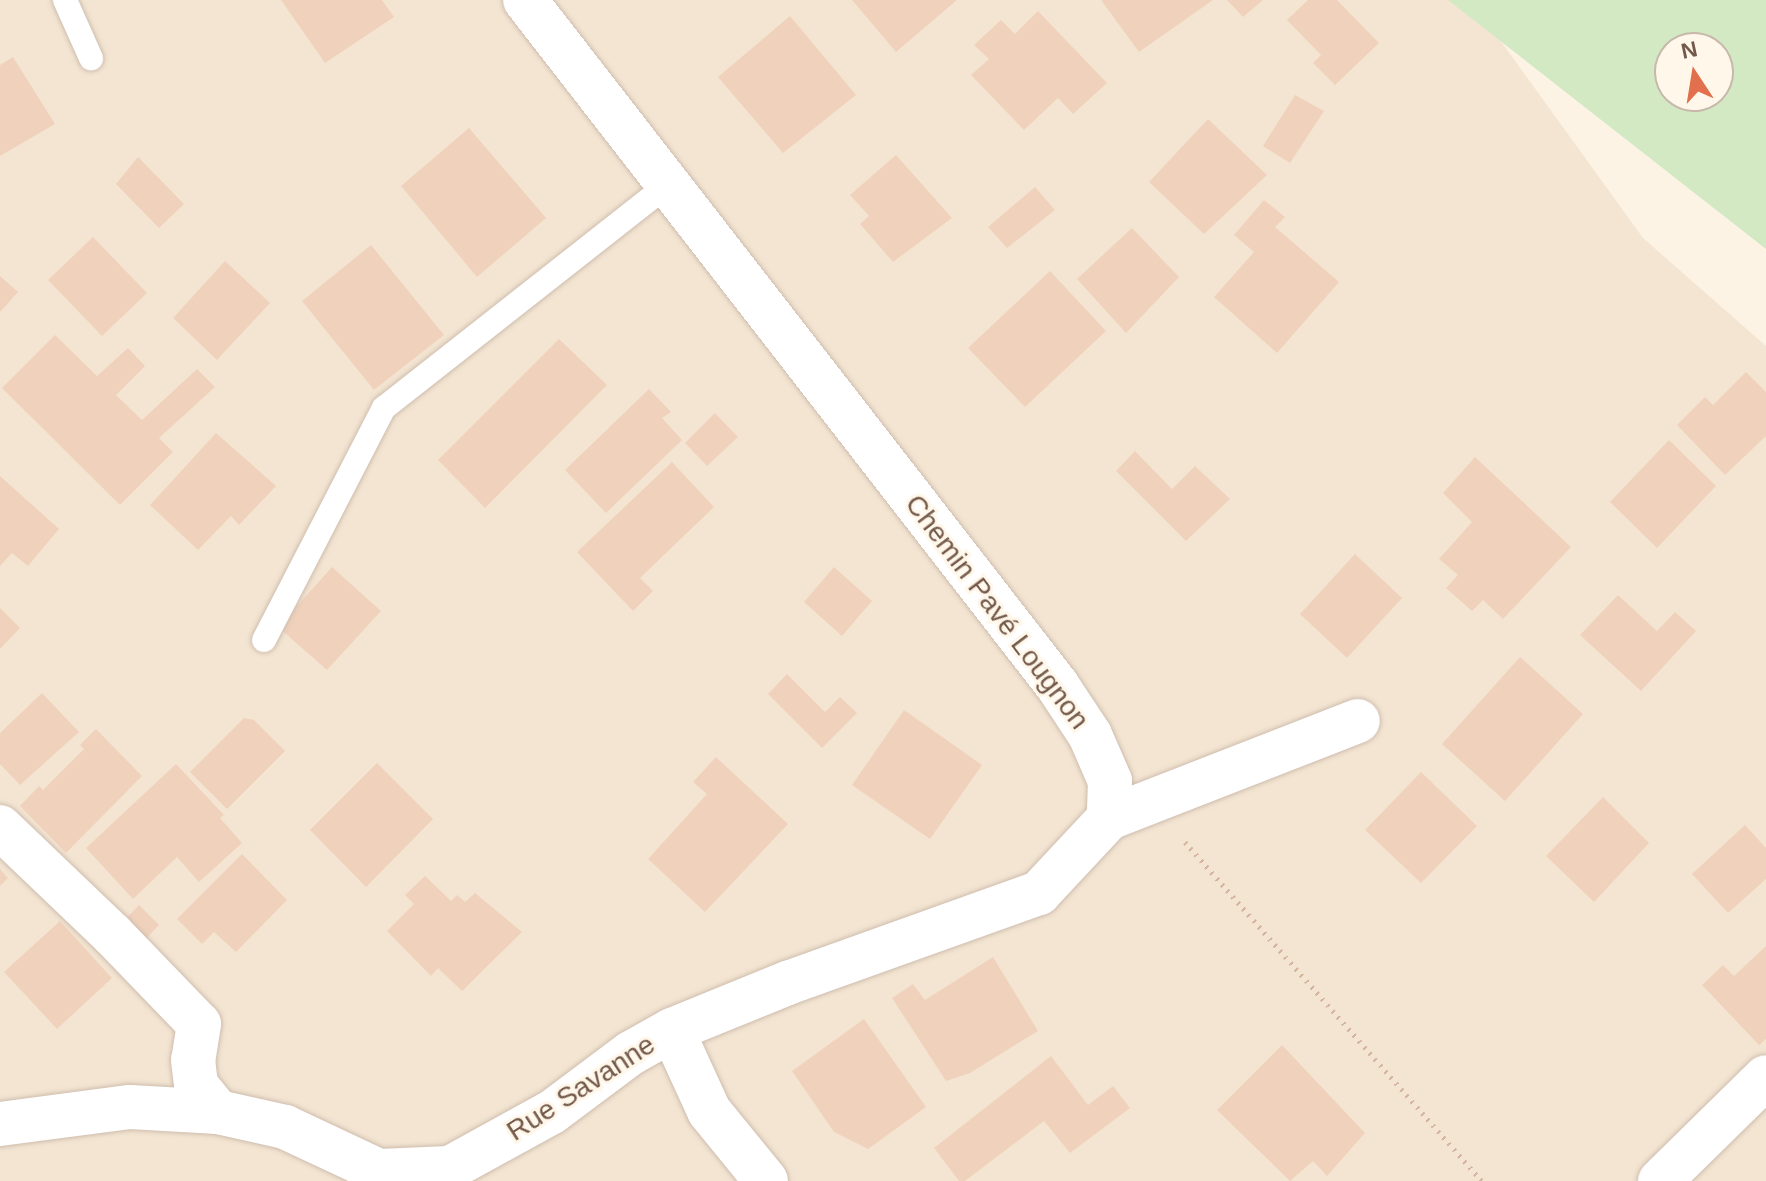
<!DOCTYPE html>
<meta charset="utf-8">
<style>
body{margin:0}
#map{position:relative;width:1766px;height:1181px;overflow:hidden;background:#fcf3e4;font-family:Helvetica,sans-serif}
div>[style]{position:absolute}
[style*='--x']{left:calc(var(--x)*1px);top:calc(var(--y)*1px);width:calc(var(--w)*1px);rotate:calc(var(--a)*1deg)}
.residential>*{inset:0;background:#f3e5d2}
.green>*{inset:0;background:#d2e9c3}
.building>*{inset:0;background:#f0d2bc}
.path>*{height:5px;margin-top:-2.5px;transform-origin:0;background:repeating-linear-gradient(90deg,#d5b5a0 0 2px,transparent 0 8px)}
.roads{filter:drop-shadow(0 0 2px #cfbdae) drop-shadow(0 0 2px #cfbdae)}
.service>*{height:24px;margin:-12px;padding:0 12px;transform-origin:12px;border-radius:12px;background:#fff}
.minor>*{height:44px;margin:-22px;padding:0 22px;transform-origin:22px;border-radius:22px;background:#fff}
span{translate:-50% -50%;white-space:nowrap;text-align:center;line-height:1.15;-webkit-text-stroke:6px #fff7ea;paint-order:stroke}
.street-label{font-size:28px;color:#73594a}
.north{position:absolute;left:1654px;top:32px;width:80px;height:80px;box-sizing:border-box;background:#fff7ea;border:2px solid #c7b8aa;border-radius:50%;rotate:348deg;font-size:22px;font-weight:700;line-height:32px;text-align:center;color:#73594a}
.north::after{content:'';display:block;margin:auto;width:28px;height:36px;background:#e2704c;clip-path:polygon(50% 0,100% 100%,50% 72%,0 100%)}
</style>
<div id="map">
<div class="residential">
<i style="clip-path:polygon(0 0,1471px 0,1643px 238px,1766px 346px,1766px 1181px,0 1181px)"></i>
</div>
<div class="green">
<i style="clip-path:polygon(evenodd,1448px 0,1766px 0,1766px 249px,1448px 0,1670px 48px,1718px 48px,1718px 96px,1670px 96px,1670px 48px)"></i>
</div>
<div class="building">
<i style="clip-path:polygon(281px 0,382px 0,394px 17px,325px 63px)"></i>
<i style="clip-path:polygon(852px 0,957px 0,896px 52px)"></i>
<i style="clip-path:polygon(1101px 0,1213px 0,1139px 52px)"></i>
<i style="clip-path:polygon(1227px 0,1263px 0,1243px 17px)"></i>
<i style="clip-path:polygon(1308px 0,1337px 0,1379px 43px,1335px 85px,1313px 63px,1321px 55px,1287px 20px)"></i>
<i style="clip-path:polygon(1038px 11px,1107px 83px,1073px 114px,1058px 98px,1024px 130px,971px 75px,989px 59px,974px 45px,1001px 20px,1015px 34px)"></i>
<i style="clip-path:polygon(790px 16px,856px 95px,783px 153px,718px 77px)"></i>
<i style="clip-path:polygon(13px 57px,55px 124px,0 156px,0 65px)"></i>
<i style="clip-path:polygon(1295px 95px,1324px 111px,1290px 163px,1263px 146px)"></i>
<i style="clip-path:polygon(1208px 119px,1267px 175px,1204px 234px,1149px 182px)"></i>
<i style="clip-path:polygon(469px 128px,546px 218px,477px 277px,401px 186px)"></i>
<i style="clip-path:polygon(896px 155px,952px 218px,893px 262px,860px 224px,869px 216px,850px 195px)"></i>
<i style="clip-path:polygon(138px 157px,184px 204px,159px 228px,116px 184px)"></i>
<i style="clip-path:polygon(1035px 187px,1055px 210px,1007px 248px,988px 227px)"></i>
<i style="clip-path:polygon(1264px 200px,1285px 217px,1275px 227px,1339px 282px,1277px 353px,1214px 297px,1254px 252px,1234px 235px)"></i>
<i style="clip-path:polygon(1132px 228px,1179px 277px,1126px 333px,1077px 279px)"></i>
<i style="clip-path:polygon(93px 237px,147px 293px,102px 336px,48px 280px)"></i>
<i style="clip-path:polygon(371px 245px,444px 335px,374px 390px,302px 301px)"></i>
<i style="clip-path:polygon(225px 261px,270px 303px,217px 360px,173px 318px)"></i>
<i style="clip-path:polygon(1050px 271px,1106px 331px,1025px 407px,968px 348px)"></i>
<i style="clip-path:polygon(0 276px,18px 292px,0 312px)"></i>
<i style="clip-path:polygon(55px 335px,97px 376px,128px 348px,145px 366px,116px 395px,142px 420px,197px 369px,215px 387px,159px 438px,173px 452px,120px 505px,2px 388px)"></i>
<i style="clip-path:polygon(559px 339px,607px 385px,485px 508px,438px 460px)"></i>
<i style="clip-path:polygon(1746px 372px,1766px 392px,1766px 436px,1725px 475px,1677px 425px,1705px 397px,1713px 405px)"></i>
<i style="clip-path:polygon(649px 389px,671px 412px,662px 418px,682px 440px,606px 513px,565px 470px)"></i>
<i style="clip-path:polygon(715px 413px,738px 437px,707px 466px,685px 443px)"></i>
<i style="clip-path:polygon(216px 433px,276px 486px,239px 525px,231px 516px,198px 550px,150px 505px)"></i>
<i style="clip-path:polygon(1669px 440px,1716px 486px,1657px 548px,1610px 502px)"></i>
<i style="clip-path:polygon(1135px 451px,1172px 489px,1195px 466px,1230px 499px,1186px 541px,1116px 471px)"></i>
<i style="clip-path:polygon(1475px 457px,1571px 547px,1503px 619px,1483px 600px,1472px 611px,1446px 588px,1458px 575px,1439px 559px,1472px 522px,1443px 493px)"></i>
<i style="clip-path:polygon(672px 462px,714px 507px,640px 578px,653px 591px,633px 611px,577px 552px)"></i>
<i style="clip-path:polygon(0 476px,59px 529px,28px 566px,12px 553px,0 566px)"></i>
<i style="clip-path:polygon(1355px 554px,1402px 598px,1347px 658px,1300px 614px)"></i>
<i style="clip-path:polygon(332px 567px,381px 611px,327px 670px,278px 627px)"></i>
<i style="clip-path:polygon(834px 567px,872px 601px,842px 636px,804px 602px)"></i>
<i style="clip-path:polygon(1618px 595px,1657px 631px,1675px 612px,1696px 631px,1641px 691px,1580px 635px)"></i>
<i style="clip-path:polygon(0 608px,20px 628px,0 649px)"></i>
<i style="clip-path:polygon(1520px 657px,1583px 714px,1505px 801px,1442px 744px)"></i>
<i style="clip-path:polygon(787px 674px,825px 712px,840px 697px,857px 713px,822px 748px,768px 694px)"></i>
<i style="clip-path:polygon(42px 693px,79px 732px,20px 785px,0 764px,0 733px)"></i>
<i style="clip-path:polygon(904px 710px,982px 765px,930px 839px,852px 785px)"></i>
<i style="clip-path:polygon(244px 718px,254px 720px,285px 751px,227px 809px,190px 772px)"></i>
<i style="clip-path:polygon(96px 729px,142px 776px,66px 853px,20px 806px,39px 786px,43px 790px,84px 749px,80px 745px)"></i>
<i style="clip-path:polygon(716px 757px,788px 824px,705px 912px,648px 859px,707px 794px,693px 782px)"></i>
<i style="clip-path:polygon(377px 763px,433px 819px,366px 887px,310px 830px)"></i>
<i style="clip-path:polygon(176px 764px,224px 815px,220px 818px,242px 843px,199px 882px,177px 857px,133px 899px,86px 848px)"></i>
<i style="clip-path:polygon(1421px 772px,1477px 826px,1421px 883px,1365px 830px)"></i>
<i style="clip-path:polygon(1603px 797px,1649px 843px,1594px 902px,1546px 856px)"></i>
<i style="clip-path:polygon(1745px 825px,1766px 848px,1766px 879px,1728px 913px,1692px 874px)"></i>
<i style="clip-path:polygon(242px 854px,287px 900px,236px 952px,214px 932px,202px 944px,177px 919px)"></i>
<i style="clip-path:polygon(0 869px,8px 878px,0 886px)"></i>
<i style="clip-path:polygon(425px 876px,451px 901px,457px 895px,465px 902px,475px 893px,522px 932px,462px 991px,438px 968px,431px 976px,387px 931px,414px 904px,405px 895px)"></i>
<i style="clip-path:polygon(139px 905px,159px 925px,138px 947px,118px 927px)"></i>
<i style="clip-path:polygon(60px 921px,112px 978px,57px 1029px,4px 972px)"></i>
<i style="clip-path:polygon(1766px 946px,1766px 1039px,1759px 1045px,1702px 985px,1723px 965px,1734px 976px)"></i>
<i style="clip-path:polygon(993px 957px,1038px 1031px,970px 1073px,946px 1081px,892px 998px,913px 984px,925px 1000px)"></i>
<i style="clip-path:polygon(864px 1019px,926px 1107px,868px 1149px,834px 1132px,792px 1071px)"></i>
<i style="clip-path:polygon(1282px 1045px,1365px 1133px,1327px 1176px,1313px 1161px,1290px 1181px,1217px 1110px)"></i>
<i style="clip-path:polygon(1051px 1056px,1088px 1105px,1113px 1086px,1130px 1108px,1070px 1153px,1044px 1121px,965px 1181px,959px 1181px,934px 1148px)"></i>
</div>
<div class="path">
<i style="--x:1185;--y:842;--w:451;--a:48.8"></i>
</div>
<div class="roads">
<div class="service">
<i style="--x:65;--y:0;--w:64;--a:65.9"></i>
<i style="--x:264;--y:640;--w:261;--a:-62.7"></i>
<i style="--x:384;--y:408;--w:360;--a:-38.2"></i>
</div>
<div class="minor">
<i style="--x:525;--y:0;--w:867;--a:52.17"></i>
<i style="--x:1057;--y:685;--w:60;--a:56.6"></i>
<i style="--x:1090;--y:735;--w:50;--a:66.5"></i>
<i style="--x:1110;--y:781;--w:37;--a:92"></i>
<i style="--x:1109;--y:818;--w:103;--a:133"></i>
<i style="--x:1039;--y:893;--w:264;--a:160.3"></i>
<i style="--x:790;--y:982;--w:127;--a:157.9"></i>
<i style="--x:672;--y:1030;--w:89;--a:65.4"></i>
<i style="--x:709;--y:1111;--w:90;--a:50.8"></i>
<i style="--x:1109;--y:818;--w:267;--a:-21.3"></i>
<i style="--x:0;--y:827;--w:155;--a:43.7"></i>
<i style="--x:112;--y:934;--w:125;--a:46"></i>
<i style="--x:199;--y:1024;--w:36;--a:99"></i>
<i style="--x:193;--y:1060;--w:25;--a:83"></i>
<i style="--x:196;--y:1085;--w:35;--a:51"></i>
<i style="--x:0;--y:1124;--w:131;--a:-7.5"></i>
<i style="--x:130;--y:1107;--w:88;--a:3.3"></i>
<i style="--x:218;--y:1112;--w:69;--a:12.6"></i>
<i style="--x:285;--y:1127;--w:104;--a:25.1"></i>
<i style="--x:379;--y:1171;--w:71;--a:-2.4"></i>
<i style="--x:450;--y:1168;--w:116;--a:-28.8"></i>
<i style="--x:552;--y:1112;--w:99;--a:-36.8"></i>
<i style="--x:631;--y:1053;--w:47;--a:-29.3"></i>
<i style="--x:1660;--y:1181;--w:148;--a:-44.5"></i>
</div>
</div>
<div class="street-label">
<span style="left:997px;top:612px;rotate:53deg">Chemin Pavé Lougnon</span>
<span style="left:581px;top:1088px;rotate:-33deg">Rue Savanne</span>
</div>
<div class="north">N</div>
</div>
